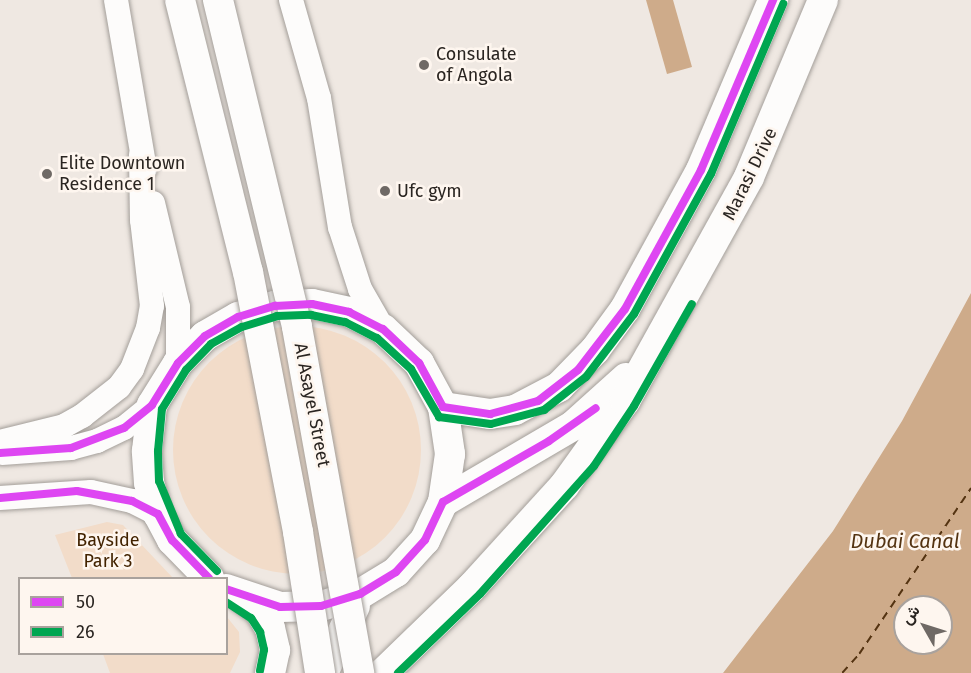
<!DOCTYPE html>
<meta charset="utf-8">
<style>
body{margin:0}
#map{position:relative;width:971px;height:673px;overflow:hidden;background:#efe8e2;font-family:"Fira Sans",Vazirmatn,sans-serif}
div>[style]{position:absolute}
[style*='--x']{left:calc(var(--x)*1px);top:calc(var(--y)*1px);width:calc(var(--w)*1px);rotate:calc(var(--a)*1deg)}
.green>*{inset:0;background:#f2dcc9}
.round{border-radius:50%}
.water>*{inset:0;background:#ceab8a}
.ferry>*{height:1.5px;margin-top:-0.75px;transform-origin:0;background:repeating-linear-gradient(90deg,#543311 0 8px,transparent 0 14px)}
.roads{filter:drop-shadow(0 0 2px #a39e99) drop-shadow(0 0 2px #a39e99)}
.minor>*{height:24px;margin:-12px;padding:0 12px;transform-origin:12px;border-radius:12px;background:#fdfcfb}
.major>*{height:30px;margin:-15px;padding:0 15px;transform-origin:15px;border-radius:15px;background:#fdfcfb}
.bridges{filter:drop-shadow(0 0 2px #a39e99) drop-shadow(0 0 2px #a39e99)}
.major-bridge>*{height:30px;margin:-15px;padding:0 15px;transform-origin:15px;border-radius:15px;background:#fdfcfb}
.bus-1>*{height:8px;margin:-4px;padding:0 4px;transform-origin:4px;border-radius:4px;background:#de46f2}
.bus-2>*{height:8px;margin:-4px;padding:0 4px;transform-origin:4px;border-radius:4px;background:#00a651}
.dots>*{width:16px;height:16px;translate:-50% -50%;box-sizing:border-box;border:3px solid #fef6ef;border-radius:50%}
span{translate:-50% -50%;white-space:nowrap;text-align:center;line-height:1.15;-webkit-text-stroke:5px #fef6ef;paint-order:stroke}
.poi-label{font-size:18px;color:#2a2521}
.left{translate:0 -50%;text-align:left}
.street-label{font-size:18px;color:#2a2521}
.park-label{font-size:18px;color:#422300}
.water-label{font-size:20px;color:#543311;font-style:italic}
.legend{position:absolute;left:18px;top:577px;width:210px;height:78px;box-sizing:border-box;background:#fef6ef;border:2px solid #a9a29d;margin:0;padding:8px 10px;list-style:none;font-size:18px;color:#2a2521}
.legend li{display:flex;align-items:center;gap:12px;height:30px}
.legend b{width:30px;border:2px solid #a9a29d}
.north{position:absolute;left:893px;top:595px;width:60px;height:60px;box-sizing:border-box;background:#fef6ef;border:2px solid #a9a29d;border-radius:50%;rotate:309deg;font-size:16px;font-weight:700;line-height:24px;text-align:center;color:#2a2521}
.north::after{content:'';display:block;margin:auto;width:21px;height:27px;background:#6f6965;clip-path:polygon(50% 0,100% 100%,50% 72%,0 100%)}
</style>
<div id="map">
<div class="green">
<i class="round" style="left:173px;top:326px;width:248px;height:248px"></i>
<i style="clip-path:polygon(107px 522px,123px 525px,173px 578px,72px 578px,55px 535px)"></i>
<i style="clip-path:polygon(227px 617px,239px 632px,240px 652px,230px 673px,110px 673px,103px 654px,226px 654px)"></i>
</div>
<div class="water">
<i style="clip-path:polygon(646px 0,673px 0,692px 67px,667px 74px)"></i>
<i style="clip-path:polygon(evenodd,971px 293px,971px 673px,723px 673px,833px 531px,902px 421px,971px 293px,905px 607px,941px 607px,941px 643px,905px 643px,905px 607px)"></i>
</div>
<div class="ferry">
<i style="--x:842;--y:673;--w:25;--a:-48"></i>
<i style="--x:859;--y:654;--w:200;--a:-56"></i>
</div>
<div class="roads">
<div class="minor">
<i style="--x:116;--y:0;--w:171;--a:80.3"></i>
<i style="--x:291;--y:0;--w:102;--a:74.1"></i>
<i style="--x:319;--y:98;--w:131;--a:80.8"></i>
<i style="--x:340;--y:227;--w:65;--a:72.1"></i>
<i style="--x:360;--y:289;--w:46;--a:60.1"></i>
<i style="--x:153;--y:203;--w:107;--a:76.5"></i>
<i style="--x:178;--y:307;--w:56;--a:90"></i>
<i style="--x:0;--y:442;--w:66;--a:-14"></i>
<i style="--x:64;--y:426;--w:21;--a:-29"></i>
<i style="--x:82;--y:416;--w:47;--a:-38.1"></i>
<i style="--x:119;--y:387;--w:22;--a:-54"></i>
<i style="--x:132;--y:369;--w:44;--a:-68.7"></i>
<i style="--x:148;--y:328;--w:22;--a:-80"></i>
<i style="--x:152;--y:306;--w:87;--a:-96.6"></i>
<i style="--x:142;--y:220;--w:65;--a:-90.9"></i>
<i style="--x:2;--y:453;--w:69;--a:-4.1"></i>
<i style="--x:71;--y:448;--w:27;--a:-15"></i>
<i style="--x:97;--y:441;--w:30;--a:-26"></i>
<i style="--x:124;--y:428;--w:36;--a:-39"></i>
<i style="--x:0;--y:498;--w:91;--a:-3.8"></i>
<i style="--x:91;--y:492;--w:42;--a:12.4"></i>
<i style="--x:132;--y:501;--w:29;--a:27"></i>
</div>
<div class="major">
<i style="--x:443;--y:407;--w:48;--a:8.5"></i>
<i style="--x:490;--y:414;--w:25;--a:-9"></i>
<i style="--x:515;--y:410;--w:50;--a:-27.6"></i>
<i style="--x:559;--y:387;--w:52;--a:-45.8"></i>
<i style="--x:595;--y:350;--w:51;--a:-53.8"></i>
<i style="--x:625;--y:309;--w:158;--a:-61.3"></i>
<i style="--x:701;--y:170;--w:185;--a:-67"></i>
<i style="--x:443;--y:502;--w:152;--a:-30.4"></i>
<i style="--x:574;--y:425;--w:70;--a:-42.1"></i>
<i style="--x:209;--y:578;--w:53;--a:-134.2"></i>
<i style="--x:172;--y:540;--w:30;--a:-118"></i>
<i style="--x:158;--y:514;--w:32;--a:-106"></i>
<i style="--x:149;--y:483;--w:32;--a:-94"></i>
<i style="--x:147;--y:451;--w:46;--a:-83.8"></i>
<i style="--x:152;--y:405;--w:49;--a:-58.2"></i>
<i style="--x:178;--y:363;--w:38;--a:-45"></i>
<i style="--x:205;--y:336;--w:38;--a:-30"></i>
<i style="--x:238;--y:317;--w:39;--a:-17"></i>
<i style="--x:275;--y:306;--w:37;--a:-3"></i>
<i style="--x:312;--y:304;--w:38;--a:12"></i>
<i style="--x:349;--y:312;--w:38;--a:27"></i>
<i style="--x:383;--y:329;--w:50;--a:43.4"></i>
<i style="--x:419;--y:363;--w:50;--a:61.4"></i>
<i style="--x:443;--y:407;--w:48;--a:81.5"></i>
<i style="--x:450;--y:454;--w:49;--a:98.3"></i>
<i style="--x:443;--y:502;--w:42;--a:115.3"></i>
<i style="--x:425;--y:540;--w:43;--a:132.2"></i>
<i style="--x:396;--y:572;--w:42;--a:148.6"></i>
<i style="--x:360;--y:594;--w:41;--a:162.9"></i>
<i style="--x:321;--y:606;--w:41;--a:178.6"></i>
<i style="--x:280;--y:607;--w:57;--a:-161.6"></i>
<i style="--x:241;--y:597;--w:22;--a:36"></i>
<i style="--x:259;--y:610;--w:21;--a:59"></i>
<i style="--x:270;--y:628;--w:23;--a:77"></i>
<i style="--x:275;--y:650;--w:24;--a:102"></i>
<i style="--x:323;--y:673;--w:74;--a:-64.5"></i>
<i style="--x:383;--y:673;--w:124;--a:-44"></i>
<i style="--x:472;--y:587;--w:137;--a:-47.7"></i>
<i style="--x:564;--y:486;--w:105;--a:-54.3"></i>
<i style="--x:625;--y:401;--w:256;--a:-61"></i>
<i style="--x:749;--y:177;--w:192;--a:-67.3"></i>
</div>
</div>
<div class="bridges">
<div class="major-bridge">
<i style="--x:180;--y:0;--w:280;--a:76"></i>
<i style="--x:248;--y:272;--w:265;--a:79.1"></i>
<i style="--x:298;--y:532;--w:143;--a:81.1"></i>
<i style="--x:218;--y:0;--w:336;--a:76.4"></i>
<i style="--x:297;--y:327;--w:352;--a:79.8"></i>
</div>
</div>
<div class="bus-1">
<i style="--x:0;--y:453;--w:71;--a:-4"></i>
<i style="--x:71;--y:448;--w:57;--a:-20.7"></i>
<i style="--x:124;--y:428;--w:36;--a:-39"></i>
<i style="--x:152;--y:405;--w:49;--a:-58.2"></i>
<i style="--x:178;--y:363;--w:38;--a:-45"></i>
<i style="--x:205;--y:336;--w:38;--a:-30"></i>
<i style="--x:238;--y:317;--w:39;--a:-17"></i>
<i style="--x:275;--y:306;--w:37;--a:-3"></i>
<i style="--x:312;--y:304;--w:38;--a:12"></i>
<i style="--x:349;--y:312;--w:38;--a:27"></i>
<i style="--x:383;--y:329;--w:50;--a:43.4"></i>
<i style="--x:419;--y:363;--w:50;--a:61.4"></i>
<i style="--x:443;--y:407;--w:48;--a:8.5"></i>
<i style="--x:490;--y:414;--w:50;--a:-15.2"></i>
<i style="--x:538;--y:401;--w:51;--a:-37.8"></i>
<i style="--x:578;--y:370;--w:77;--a:-52.4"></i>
<i style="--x:625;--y:309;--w:158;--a:-61.3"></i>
<i style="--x:701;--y:170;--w:185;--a:-67"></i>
<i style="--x:0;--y:498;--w:77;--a:-5.2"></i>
<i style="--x:77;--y:491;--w:56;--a:10.3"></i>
<i style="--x:132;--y:501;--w:29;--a:27"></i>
<i style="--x:158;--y:514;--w:30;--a:62"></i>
<i style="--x:172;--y:540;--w:53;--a:45.8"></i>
<i style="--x:226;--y:589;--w:57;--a:18.4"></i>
<i style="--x:280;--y:607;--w:41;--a:-1.4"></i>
<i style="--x:321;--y:606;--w:41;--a:-17.1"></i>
<i style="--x:360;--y:594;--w:42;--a:-31.4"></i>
<i style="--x:396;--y:572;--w:43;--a:-47.8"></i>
<i style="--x:425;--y:540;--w:42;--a:-64.7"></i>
<i style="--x:443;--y:502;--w:122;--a:-29.9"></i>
<i style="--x:549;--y:441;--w:57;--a:-35.1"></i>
</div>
<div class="bus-2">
<i style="--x:217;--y:571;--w:52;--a:-134.2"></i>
<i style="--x:181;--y:534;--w:57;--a:-112.5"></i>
<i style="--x:159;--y:481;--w:30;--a:-92"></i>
<i style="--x:158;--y:451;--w:42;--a:-84.6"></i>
<i style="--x:162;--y:409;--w:46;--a:-58.4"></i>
<i style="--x:186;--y:370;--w:36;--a:-46"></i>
<i style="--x:211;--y:344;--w:35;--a:-29"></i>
<i style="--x:242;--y:327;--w:37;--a:-17"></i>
<i style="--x:277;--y:316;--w:34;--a:-2"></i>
<i style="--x:311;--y:315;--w:35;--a:12"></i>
<i style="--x:345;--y:322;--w:36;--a:27"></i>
<i style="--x:377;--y:338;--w:46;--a:42.4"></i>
<i style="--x:411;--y:369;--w:56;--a:59.7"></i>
<i style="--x:439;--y:417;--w:52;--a:7.7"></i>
<i style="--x:491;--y:424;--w:55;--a:-14.8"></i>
<i style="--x:544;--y:410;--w:53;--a:-38.2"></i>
<i style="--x:586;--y:377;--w:79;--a:-52.7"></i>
<i style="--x:634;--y:314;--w:160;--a:-61.2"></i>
<i style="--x:711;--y:174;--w:185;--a:-67"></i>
<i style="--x:226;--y:602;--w:30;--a:33"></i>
<i style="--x:251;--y:618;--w:17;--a:57"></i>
<i style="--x:260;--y:632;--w:18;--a:77"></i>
<i style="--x:264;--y:650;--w:21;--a:101"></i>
<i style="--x:398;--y:673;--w:114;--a:-43.9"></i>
<i style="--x:480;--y:594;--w:171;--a:-48.3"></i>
<i style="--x:594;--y:466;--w:72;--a:-56.3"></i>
<i style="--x:634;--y:406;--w:117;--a:-60.4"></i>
</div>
<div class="dots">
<i style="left:424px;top:65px;background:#6f6965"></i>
<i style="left:47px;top:174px;background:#6f6965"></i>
<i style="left:385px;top:191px;background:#6f6965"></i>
</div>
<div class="poi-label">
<span class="left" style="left:436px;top:65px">Consulate<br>of Angola</span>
<span class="left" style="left:59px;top:174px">Elite Downtown<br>Residence 1</span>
<span class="left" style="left:397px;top:191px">Ufc gym</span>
</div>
<div class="street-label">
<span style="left:750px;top:174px;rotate:-64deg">Marasi Drive</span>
<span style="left:312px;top:405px;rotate:79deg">Al Asayel Street</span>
</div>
<div class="park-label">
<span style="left:108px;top:551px">Bayside<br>Park 3</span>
</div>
<div class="water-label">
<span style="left:905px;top:541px">Dubai Canal</span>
</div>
<ul class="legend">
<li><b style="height:8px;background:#de46f2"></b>50</li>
<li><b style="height:8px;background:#00a651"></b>26</li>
</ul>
<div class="north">ش</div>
</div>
